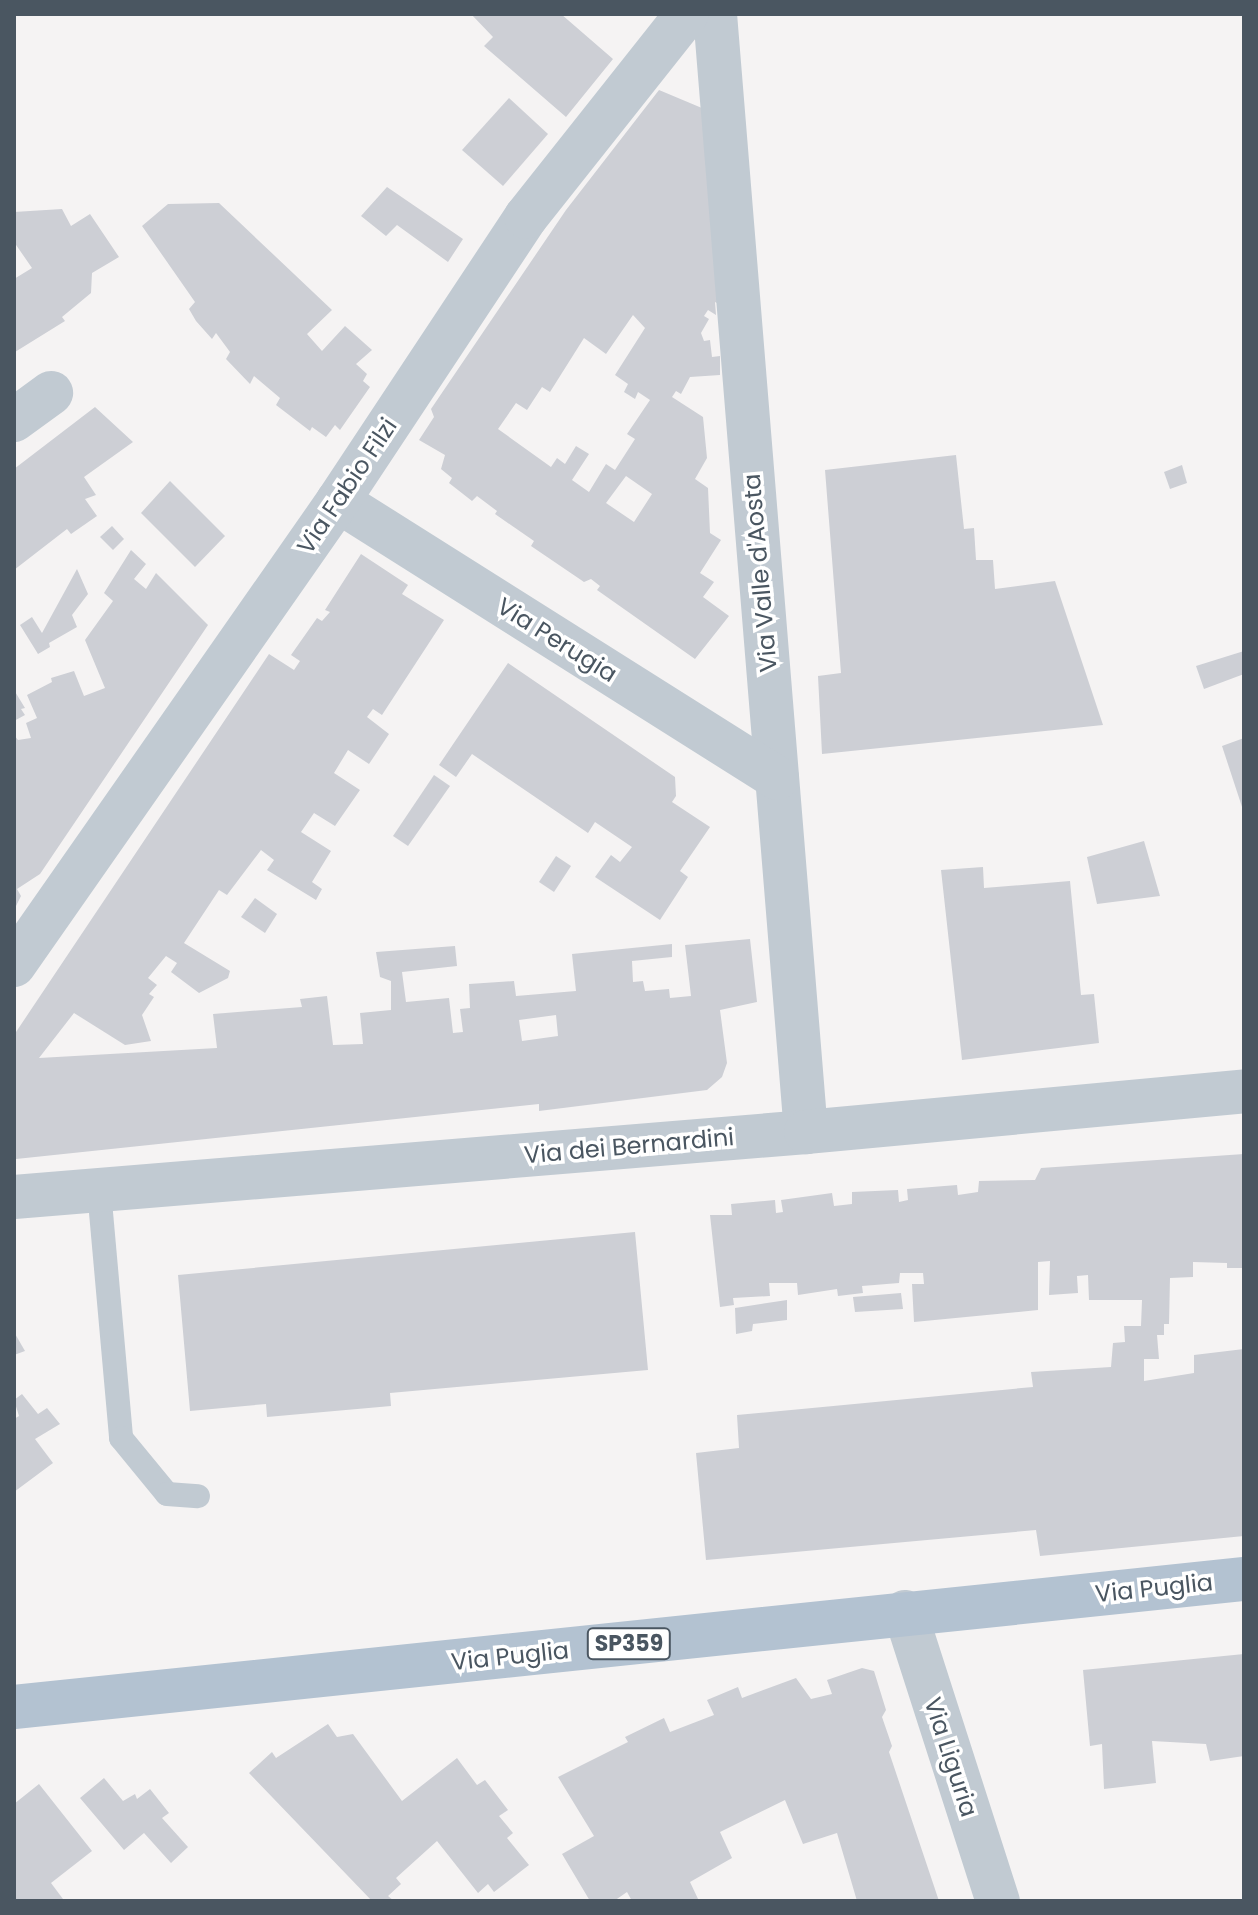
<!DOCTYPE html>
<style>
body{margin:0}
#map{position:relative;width:1258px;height:1915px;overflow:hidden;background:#f5f3f3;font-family:Poppins,sans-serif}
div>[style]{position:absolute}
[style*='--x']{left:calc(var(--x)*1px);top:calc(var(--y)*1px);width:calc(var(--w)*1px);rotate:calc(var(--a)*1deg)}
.building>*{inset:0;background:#cdcfd5}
.lane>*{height:24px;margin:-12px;padding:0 12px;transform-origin:12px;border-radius:12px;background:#c1cad2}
.street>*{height:44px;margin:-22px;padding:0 22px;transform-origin:22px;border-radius:22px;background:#c1cad2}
.primary>*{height:44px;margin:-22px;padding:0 22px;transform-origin:22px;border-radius:22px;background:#b3c2d1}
span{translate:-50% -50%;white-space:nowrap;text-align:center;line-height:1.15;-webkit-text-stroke:7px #fff;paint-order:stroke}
.shield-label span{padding:2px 6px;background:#fff;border:2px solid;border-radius:6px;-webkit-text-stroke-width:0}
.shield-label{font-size:22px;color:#4a5661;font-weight:700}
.street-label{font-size:24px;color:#4a5661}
.frame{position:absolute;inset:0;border:16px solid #4a5661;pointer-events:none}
</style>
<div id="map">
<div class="building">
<i style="clip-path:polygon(471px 14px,561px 14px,613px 59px,566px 117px,484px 46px,493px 37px)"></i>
<i style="clip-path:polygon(evenodd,659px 90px,709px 111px,719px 304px,715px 302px,716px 315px,708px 310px,704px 316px,709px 319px,701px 333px,704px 341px,710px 340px,712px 357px,720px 356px,720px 375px,690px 377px,681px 394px,676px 391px,672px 397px,703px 417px,707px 458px,695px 479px,708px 488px,710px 533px,721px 540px,700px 573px,714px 582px,703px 597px,729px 616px,695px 659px,597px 590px,600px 586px,591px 579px,584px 582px,531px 546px,534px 541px,495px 514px,497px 511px,477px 496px,472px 501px,449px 483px,452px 478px,441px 469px,445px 455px,419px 440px,434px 417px,431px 409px,566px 210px,659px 90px,633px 315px,645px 328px,615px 375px,628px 384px,624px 392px,635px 399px,638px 392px,650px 400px,627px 434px,635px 439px,615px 470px,606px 464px,589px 492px,572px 480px,589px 454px,576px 446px,565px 464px,557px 458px,551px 467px,498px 429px,516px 403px,527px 410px,542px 387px,550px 392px,584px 338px,606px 354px,633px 315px,659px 90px,626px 476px,652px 494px,634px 522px,606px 503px,626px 476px)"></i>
<i style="clip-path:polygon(509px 98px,548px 134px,503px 186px,462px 150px)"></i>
<i style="clip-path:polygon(387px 187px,463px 239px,448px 262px,397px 225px,386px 236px,361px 216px)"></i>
<i style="clip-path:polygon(219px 203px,332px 310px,307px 334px,322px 351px,345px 326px,372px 350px,356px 364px,367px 374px,363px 381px,370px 387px,340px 430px,335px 425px,326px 437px,312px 427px,310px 431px,276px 405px,280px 398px,254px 376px,250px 384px,226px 359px,230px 352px,216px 333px,212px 339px,196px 321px,189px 309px,195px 302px,142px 226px,168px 204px)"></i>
<i style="clip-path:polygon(62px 209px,71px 226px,90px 214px,119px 257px,92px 273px,91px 293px,62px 317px,65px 321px,15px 352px,14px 279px,32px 268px,14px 242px,14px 212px)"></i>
<i style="clip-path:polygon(95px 407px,133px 442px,84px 477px,96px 495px,85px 499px,97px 516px,71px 534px,67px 529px,14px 570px,14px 469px)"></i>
<i style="clip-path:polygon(956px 455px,964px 529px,974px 528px,976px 560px,993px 560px,995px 589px,1055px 581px,1103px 725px,822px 754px,818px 676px,841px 673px,825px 470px)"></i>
<i style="clip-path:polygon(1182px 465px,1187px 483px,1170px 489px,1164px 472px)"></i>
<i style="clip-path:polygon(170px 481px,225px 536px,195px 567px,141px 513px)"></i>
<i style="clip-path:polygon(112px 526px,124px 539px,113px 550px,100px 537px)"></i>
<i style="clip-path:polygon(131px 550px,146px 564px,134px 579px,146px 589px,156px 573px,208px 625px,40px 874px,17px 889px,21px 896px,14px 910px,14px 735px,18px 740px,31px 738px,26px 723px,37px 718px,27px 695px,52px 682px,51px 678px,74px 671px,84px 696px,105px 688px,85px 640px,113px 601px,104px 593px)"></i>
<i style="clip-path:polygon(evenodd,361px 554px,408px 585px,402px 594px,444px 620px,382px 715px,373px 709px,367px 717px,389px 734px,369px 764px,348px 750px,334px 773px,360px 790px,335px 826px,314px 813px,301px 832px,331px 851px,312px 882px,322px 889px,316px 900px,267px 870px,274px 860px,261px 850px,227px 895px,219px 890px,184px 943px,230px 971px,228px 978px,199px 993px,171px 972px,177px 963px,166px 956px,148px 978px,157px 985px,149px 994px,154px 997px,142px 1015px,151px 1041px,125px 1045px,74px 1013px,39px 1058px,217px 1048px,213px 1014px,302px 1007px,300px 999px,327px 996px,333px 1045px,363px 1044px,360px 1013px,391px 1010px,391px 981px,380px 977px,376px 952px,455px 946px,457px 966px,402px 972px,406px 1002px,449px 998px,453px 1033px,463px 1032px,460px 1009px,470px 1008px,469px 984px,514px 981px,516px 996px,576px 991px,572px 954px,672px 944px,672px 957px,632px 961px,633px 982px,643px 981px,645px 991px,669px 989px,670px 998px,691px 996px,685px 945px,750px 939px,757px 1002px,720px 1010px,727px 1063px,722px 1077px,707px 1090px,539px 1111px,539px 1104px,16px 1159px,14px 1035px,269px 654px,294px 670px,300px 661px,291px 655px,317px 618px,322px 621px,330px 612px,325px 610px,361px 554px,556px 1015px,558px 1036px,522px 1041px,519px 1020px,556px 1015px)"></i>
<i style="clip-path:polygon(77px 569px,88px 594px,72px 615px,77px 627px,49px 643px,50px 647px,38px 654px,20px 625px,32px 617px,42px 633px)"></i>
<i style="clip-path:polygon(1244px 651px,1244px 674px,1204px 689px,1196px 666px)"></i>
<i style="clip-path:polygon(508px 663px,675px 777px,676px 796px,672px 802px,710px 827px,680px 871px,688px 877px,660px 920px,595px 877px,611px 855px,620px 862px,632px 847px,595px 822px,588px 833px,472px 754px,456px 777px,439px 765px)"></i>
<i style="clip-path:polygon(14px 690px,25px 708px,21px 709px,25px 715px,14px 721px)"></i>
<i style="clip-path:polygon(1244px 738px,1244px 810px,1243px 810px,1222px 746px)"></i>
<i style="clip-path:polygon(434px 775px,450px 786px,408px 846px,393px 836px)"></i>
<i style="clip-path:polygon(1144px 841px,1160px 896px,1097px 904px,1087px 857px)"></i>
<i style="clip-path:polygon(556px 856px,571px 866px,554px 892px,539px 882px)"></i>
<i style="clip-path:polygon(983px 867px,984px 888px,1070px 881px,1081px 995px,1094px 994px,1099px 1043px,962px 1060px,941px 870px)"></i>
<i style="clip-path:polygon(255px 898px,277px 914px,265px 933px,241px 917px)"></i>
<i style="clip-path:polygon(1244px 1154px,1244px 1268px,1227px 1268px,1227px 1263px,1193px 1262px,1193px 1277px,1170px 1278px,1169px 1324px,1164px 1324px,1164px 1335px,1157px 1335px,1159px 1359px,1144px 1359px,1144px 1381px,1194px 1373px,1194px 1355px,1244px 1349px,1244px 1536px,1040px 1556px,1036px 1530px,706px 1560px,696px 1453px,739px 1448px,737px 1415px,1033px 1387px,1031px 1372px,1111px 1367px,1113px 1343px,1125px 1342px,1124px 1326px,1141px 1326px,1142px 1300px,1089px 1300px,1088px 1275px,1077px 1276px,1078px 1293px,1049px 1295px,1050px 1261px,1038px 1262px,1038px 1310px,914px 1322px,912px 1284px,924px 1284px,923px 1273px,900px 1273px,899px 1283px,862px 1286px,863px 1293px,838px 1296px,837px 1289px,798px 1295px,797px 1283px,769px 1283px,770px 1296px,733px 1298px,734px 1305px,720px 1307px,710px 1215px,732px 1215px,731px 1204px,775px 1200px,776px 1213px,783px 1212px,781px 1200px,832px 1193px,834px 1206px,852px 1204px,852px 1192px,898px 1190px,899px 1202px,908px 1200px,907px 1189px,957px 1185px,958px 1195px,978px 1192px,979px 1181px,1035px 1180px,1041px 1168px)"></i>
<i style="clip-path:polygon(635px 1232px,648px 1370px,390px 1393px,391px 1406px,267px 1417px,266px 1404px,190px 1411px,178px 1275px)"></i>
<i style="clip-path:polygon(901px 1293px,903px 1309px,855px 1312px,853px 1297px)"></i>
<i style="clip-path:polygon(787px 1300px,787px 1320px,753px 1324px,752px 1331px,736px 1334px,735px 1308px)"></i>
<i style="clip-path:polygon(14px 1332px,25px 1351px,14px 1355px)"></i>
<i style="clip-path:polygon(22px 1394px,38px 1414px,47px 1408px,60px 1424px,35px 1439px,53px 1463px,14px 1492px,14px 1419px,19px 1416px,14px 1400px)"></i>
<i style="clip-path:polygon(1244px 1654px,1244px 1756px,1210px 1761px,1206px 1744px,1152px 1741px,1156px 1783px,1104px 1789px,1102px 1744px,1090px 1746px,1083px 1670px)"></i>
<i style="clip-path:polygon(862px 1668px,874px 1671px,886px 1710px,882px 1717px,892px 1746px,889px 1752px,939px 1901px,857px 1901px,837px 1833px,803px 1844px,785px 1800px,720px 1832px,732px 1858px,690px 1882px,699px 1901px,632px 1901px,627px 1892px,614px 1901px,590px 1901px,562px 1854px,594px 1836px,558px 1777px,628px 1742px,625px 1737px,664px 1718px,670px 1732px,714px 1715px,707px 1700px,738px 1687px,742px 1698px,796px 1678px,811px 1699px,832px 1694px,827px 1680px)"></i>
<i style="clip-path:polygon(328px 1724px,337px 1737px,353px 1734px,402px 1801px,457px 1758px,477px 1785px,485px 1780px,508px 1810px,499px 1816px,513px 1833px,507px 1838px,529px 1865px,494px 1892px,488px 1884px,478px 1893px,437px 1841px,396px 1878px,401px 1884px,388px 1896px,394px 1901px,372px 1901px,249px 1773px,272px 1752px,276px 1758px)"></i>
<i style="clip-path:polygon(104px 1778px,123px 1801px,135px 1794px,137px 1799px,150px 1789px,169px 1813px,162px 1818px,188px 1847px,171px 1863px,144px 1833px,124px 1850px,80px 1798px)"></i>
<i style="clip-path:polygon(39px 1784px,92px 1851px,51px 1883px,63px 1899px,60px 1901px,14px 1901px,14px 1804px)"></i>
</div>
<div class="lane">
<i style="--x:99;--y:1190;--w:249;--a:84.9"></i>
<i style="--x:121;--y:1438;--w:72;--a:50.6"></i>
<i style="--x:167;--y:1494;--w:31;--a:4"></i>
</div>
<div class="street">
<i style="--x:715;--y:14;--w:1122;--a:85.35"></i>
<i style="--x:14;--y:420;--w:46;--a:-36.1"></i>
<i style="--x:338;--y:501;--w:519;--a:32.25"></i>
<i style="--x:14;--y:965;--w:566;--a:-55.07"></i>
<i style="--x:338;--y:501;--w:341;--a:-56.5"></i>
<i style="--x:526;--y:217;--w:259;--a:-51.6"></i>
<i style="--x:14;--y:1197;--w:795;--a:-4.69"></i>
<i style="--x:806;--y:1132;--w:440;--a:-5.3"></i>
<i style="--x:905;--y:1612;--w:304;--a:72.2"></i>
</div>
<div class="primary">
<i style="--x:14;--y:1707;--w:1237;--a:-5.94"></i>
</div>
<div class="shield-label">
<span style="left:629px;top:1644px">SP359</span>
</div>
<div class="street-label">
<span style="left:347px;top:486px;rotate:-56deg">Via Fabio Filzi</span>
<span style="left:760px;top:573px;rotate:-95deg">Via Valle d'Aosta</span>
<span style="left:557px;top:640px;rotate:32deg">Via Perugia</span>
<span style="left:629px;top:1146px;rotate:-5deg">Via dei Bernardini</span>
<span style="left:1154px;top:1588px;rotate:-6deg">Via Puglia</span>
<span style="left:510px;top:1656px;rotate:-6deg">Via Puglia</span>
<span style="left:951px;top:1757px;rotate:72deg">Via Liguria</span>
</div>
<div class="frame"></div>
</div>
